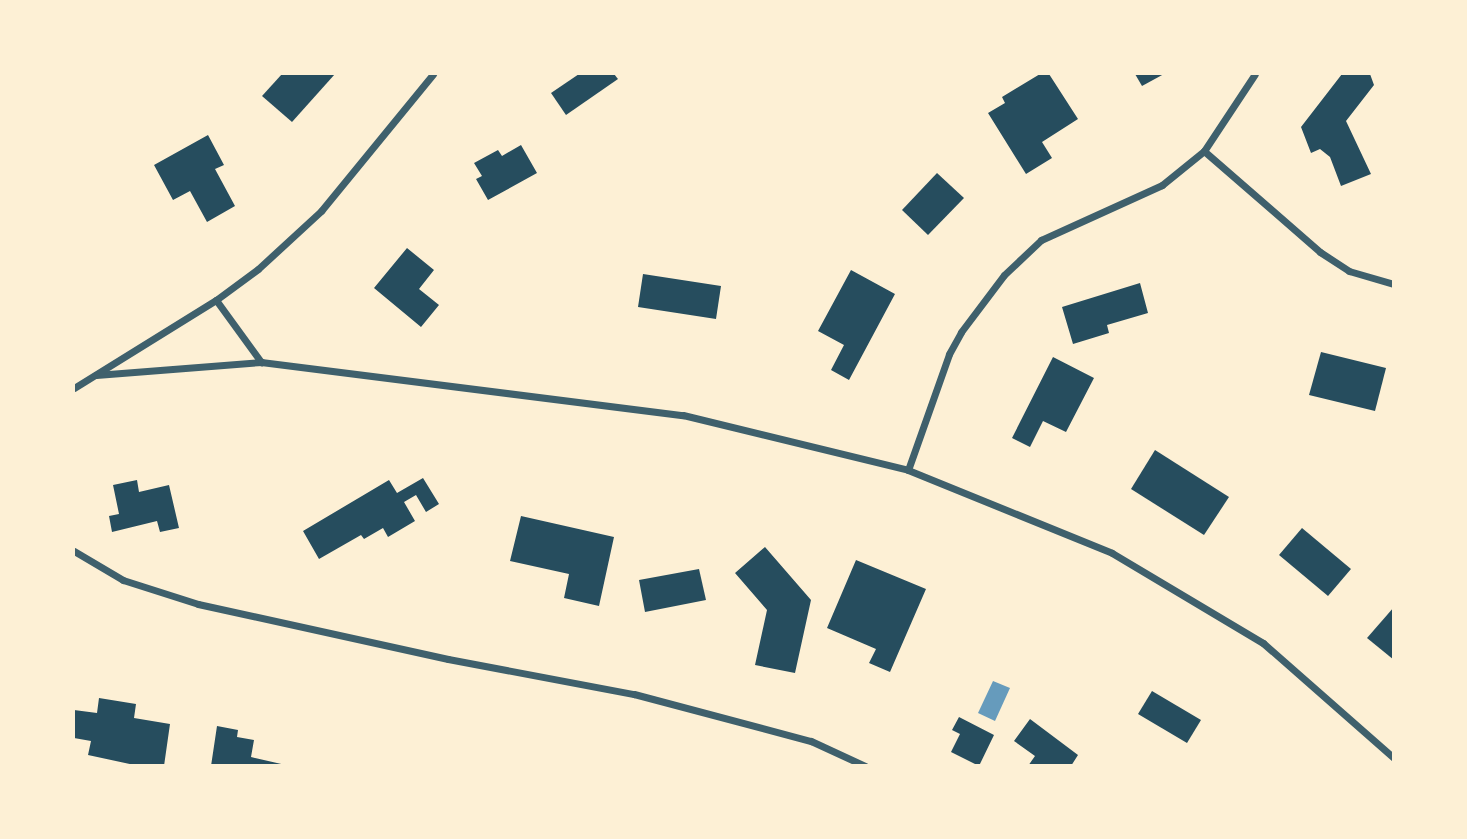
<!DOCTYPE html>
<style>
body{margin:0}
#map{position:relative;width:1467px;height:839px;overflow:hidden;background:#fdf0d5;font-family:Jost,sans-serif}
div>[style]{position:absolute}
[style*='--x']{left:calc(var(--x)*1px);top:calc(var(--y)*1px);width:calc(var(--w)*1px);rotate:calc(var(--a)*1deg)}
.water>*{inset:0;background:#669bbc}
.building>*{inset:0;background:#264d5e}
.minor>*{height:7px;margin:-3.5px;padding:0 3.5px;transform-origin:3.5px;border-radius:3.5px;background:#3f606c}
span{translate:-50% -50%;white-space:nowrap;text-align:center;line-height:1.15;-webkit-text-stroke:7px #fdf0d5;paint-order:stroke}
.frame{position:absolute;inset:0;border:75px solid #fdf0d5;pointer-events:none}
</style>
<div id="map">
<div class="water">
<i style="clip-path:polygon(993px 681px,1010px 688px,995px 721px,978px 713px)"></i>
</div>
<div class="building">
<i style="clip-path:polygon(282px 74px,335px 74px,292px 122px,262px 96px)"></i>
<i style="clip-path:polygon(579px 74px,614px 74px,618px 79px,566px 115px,551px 93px)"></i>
<i style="clip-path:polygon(1040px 74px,1049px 74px,1078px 119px,1042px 142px,1052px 158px,1026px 174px,988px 113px,1005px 103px,1002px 97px)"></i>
<i style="clip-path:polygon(1135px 74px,1164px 74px,1142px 86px)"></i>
<i style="clip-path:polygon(1342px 74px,1370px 74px,1374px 85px,1346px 121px,1371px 174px,1341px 186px,1330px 157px,1320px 149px,1311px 153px,1301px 127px)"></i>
<i style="clip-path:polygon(208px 135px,224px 165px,215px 169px,235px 206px,207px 222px,190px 191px,173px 200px,154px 165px)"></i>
<i style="clip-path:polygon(521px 145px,537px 173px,488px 200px,476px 179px,482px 176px,474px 163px,498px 150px,502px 156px)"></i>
<i style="clip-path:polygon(937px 173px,964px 198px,928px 235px,902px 210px)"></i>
<i style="clip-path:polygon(407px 248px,434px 270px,419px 289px,439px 305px,421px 327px,374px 288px)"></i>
<i style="clip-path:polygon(851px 270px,895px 294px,849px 380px,831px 370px,844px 345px,818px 331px)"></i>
<i style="clip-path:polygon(643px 274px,721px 286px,716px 319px,638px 307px)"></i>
<i style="clip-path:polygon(1140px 283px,1148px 313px,1107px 325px,1109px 333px,1073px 344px,1062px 307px)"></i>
<i style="clip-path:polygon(1321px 352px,1386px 368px,1375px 411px,1309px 395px)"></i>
<i style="clip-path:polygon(1053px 357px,1094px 378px,1066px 432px,1043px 421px,1030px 447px,1012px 438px)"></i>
<i style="clip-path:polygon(1155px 450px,1229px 497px,1204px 535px,1131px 489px)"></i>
<i style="clip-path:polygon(423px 478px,439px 504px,426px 512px,416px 495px,404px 502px,415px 521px,388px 537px,383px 528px,364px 539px,361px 535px,319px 559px,303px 531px,389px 480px,397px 493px)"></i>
<i style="clip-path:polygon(137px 480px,139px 492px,169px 485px,179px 528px,160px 532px,157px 521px,112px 532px,109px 516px,119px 514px,113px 485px)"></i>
<i style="clip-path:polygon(521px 516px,614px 537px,599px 606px,564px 598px,569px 574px,510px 561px)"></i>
<i style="clip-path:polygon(1302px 528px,1351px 569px,1328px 596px,1279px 555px)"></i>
<i style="clip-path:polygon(765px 547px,811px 600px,795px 673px,755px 665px,767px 610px,735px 573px)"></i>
<i style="clip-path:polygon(856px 560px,926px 589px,890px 672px,869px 663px,876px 649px,827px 628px)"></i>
<i style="clip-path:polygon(699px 569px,706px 600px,645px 612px,639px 580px)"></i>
<i style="clip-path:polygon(1394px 607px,1394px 660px,1367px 638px)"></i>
<i style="clip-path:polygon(1152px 691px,1201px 720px,1187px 743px,1138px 714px)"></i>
<i style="clip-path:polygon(99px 698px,136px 704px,134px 718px,170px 724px,164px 766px,139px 766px,88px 755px,91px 741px,74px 738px,74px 710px,97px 713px)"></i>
<i style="clip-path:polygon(959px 717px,994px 735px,979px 766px,951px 752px,960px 734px,952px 730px)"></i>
<i style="clip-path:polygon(1030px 719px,1078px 755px,1071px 766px,1028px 766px,1035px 756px,1014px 741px)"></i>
<i style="clip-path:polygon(217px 726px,238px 730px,237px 737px,254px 740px,251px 757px,290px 766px,211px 766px)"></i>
</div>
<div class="minor">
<i style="--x:1204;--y:151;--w:154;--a:41"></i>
<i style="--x:1320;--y:252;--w:35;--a:33"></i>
<i style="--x:1349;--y:271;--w:47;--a:16.1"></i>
<i style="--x:216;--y:300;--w:77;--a:54"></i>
<i style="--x:96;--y:375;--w:166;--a:-4.5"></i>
<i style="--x:261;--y:362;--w:425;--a:7.2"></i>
<i style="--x:683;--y:415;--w:232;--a:13.7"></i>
<i style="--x:908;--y:470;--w:220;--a:22.1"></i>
<i style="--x:1112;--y:553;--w:176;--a:30.8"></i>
<i style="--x:1263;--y:643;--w:174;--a:41.3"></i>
<i style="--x:74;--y:388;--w:167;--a:-31.8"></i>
<i style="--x:216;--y:300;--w:52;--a:-36.4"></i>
<i style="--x:258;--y:269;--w:86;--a:-42.6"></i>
<i style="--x:321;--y:211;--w:177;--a:-50.7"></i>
<i style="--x:908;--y:470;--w:123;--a:-70.5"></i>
<i style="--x:949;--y:354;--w:25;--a:-61"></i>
<i style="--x:961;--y:332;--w:71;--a:-53"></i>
<i style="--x:1004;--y:275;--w:51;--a:-43.4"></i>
<i style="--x:1041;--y:240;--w:133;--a:-24.4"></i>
<i style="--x:1162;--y:185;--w:54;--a:-39"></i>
<i style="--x:1204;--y:151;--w:92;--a:-56.5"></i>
<i style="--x:74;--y:551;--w:57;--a:30.6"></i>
<i style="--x:123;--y:580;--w:79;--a:17.7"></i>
<i style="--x:198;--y:604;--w:256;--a:12.4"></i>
<i style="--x:448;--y:659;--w:189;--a:10.7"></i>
<i style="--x:634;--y:694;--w:183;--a:14.9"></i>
<i style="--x:811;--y:741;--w:60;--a:24.8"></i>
</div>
<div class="frame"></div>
</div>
